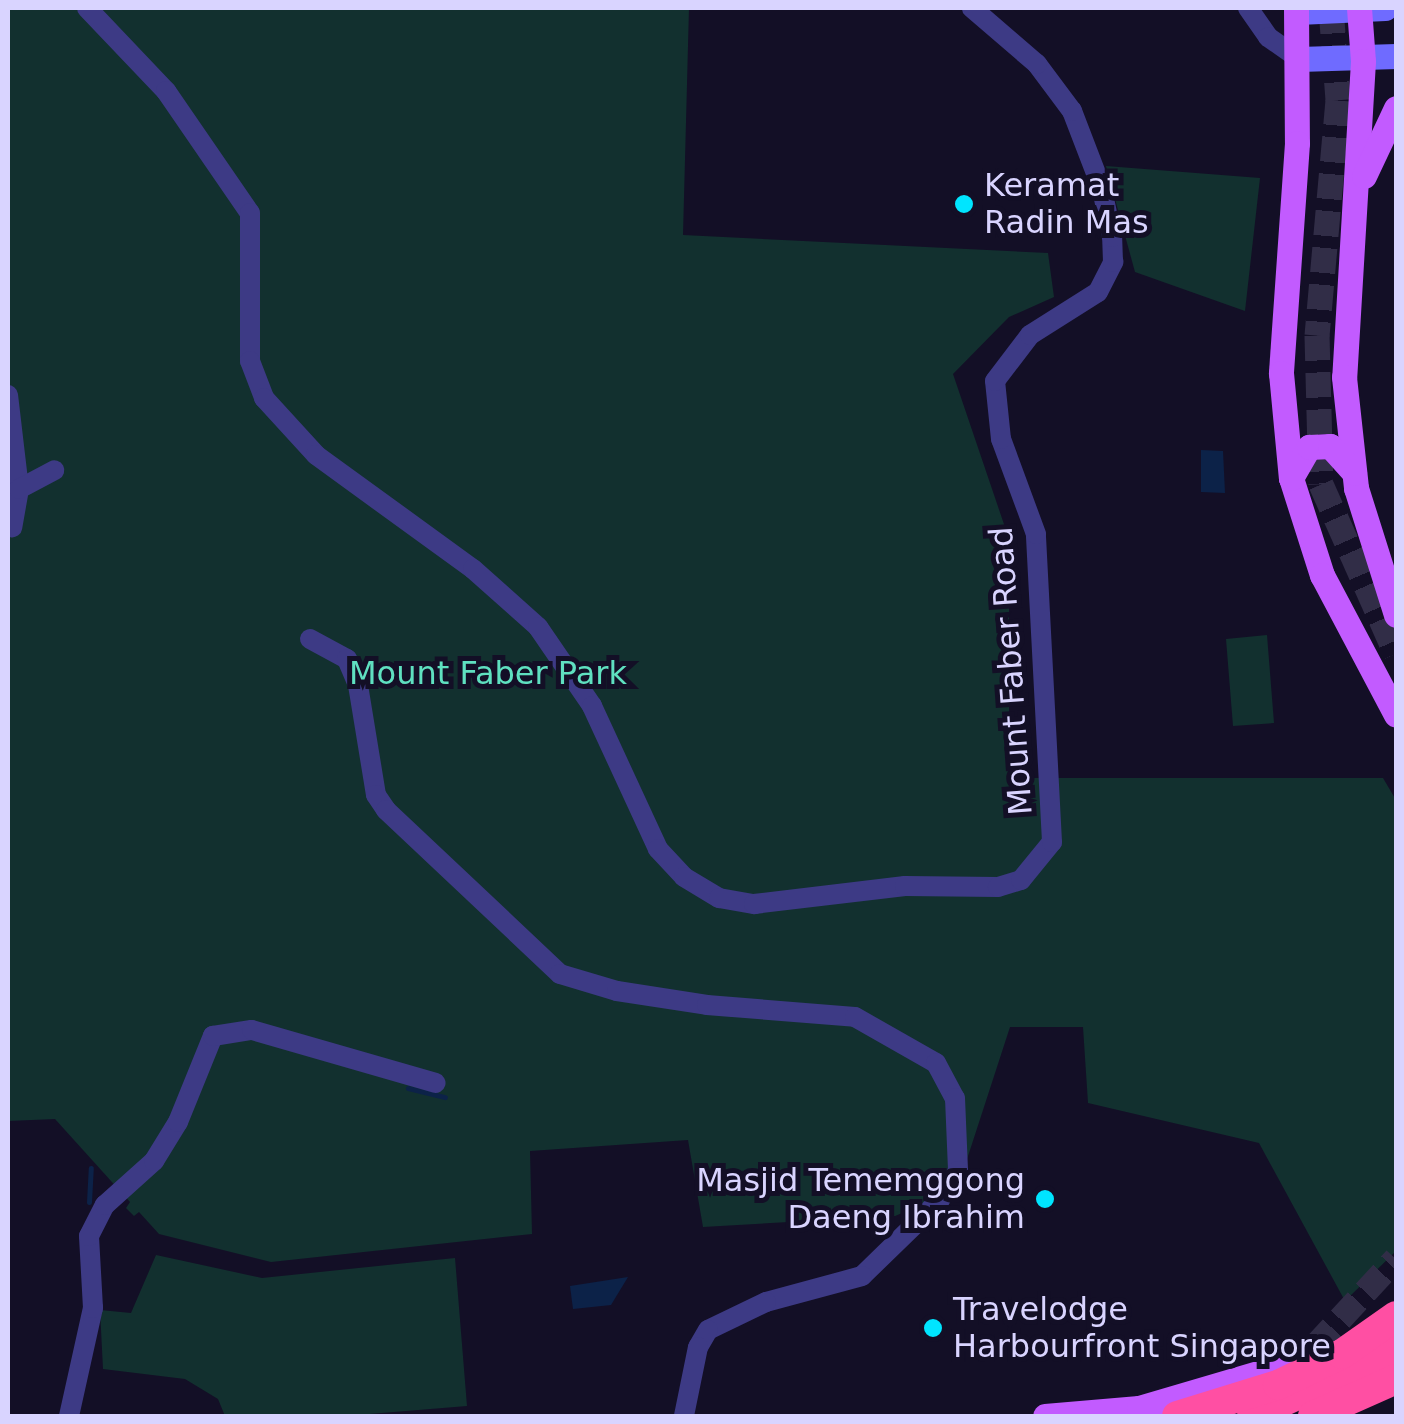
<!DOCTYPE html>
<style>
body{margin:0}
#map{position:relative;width:1404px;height:1424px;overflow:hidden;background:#130f26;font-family:"DejaVu Sans",sans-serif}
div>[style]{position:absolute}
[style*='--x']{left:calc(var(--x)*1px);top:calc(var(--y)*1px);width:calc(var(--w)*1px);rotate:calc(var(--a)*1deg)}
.green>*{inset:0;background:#12302f}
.water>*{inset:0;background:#0c2248}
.stream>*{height:5px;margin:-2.5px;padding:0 2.5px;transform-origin:2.5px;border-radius:2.5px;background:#0c2248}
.secondary-tunnel>*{height:25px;margin-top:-12.5px;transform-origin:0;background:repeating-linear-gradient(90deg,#312d47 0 25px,transparent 0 37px)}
.primary-tunnel>*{height:25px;margin-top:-12.5px;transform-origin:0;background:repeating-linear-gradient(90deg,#312d47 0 25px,transparent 0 37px)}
.street>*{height:20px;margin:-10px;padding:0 10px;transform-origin:10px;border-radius:10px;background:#3d3a85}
.secondary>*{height:25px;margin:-12.5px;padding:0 12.5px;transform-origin:12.5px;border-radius:12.5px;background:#6f6bff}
.primary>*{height:25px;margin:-12.5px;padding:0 12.5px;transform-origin:12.5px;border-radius:12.5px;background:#c25bff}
.highway>*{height:30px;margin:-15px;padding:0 15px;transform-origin:15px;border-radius:15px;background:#ff4fa3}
.highway-bridge>*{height:30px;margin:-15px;padding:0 15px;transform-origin:15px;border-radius:15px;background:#ff4fa3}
.dots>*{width:28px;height:28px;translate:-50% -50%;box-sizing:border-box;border:5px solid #130f26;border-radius:50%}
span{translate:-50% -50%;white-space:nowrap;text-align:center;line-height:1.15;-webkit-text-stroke:10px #130f26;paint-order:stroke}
.poi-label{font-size:32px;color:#d9d4ff}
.left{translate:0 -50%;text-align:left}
.right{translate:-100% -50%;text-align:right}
.street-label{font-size:32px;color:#d9d4ff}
.park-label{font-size:32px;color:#5fe0c0}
.frame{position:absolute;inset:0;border:10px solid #d9d4ff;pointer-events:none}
</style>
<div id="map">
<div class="green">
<i style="clip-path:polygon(8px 8px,689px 8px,683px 235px,1048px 253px,1054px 297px,1009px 317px,953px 374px,1009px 539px,1009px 778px,1383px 778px,1396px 800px,1396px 1251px,1345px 1301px,1259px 1143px,1088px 1103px,1083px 1027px,1010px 1027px,957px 1190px,895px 1216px,703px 1227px,688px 1140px,530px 1151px,532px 1234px,271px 1262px,159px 1234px,139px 1212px,134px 1216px,126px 1208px,130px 1202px,55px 1119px,8px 1121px)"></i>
<i style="clip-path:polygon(1106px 166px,1260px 178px,1245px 311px,1135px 272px)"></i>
<i style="clip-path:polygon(1267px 635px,1274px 723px,1233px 726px,1226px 639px)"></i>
<i style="clip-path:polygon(156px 1255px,262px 1278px,455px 1258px,467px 1406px,345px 1416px,225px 1416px,218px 1399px,185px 1379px,103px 1369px,100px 1310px,131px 1313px)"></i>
</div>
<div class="water">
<i style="clip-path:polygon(1201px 450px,1223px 451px,1225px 493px,1201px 492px)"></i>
<i style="clip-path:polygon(628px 1277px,611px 1305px,573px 1309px,570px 1286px)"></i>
</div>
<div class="stream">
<i style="--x:408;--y:1088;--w:38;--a:14"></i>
<i style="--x:89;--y:1202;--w:34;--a:-87"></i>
</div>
<div class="secondary-tunnel">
<i style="--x:1290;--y:1373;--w:156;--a:-47.3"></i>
</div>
<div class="primary-tunnel">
<i style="--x:1331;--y:8;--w:92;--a:85.6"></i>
<i style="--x:1338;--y:100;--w:236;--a:95.1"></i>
<i style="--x:1317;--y:335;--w:149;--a:88.5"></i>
<i style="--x:1321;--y:484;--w:185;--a:66.1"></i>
</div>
<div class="street">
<i style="--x:87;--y:8;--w:115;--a:46.4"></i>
<i style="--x:166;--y:91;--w:148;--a:55.5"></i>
<i style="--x:250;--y:213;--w:148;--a:90"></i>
<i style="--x:250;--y:361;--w:40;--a:69"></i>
<i style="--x:264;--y:398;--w:77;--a:47.6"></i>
<i style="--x:316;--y:455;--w:194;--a:36"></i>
<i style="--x:473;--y:569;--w:87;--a:41.7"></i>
<i style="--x:538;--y:627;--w:96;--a:55.6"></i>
<i style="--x:592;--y:706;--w:157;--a:65.2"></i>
<i style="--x:658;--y:849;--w:38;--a:47"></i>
<i style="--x:684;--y:877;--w:41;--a:31"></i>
<i style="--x:719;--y:898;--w:36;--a:10"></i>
<i style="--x:754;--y:904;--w:152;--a:-6.8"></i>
<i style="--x:905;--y:886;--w:93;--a:0.6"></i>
<i style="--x:998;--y:887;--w:24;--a:-17"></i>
<i style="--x:1021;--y:880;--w:49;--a:-50.8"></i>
<i style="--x:1052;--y:842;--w:308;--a:-93"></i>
<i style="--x:1036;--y:534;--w:101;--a:-110.2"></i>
<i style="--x:1001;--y:439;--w:58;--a:-95.9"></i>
<i style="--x:995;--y:381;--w:58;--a:-52.7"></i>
<i style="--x:1030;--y:335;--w:80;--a:-32.3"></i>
<i style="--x:1098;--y:292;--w:34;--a:-63"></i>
<i style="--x:1113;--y:262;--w:25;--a:-92"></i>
<i style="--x:1112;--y:237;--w:49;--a:-101.8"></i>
<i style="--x:1102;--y:189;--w:84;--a:-111"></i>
<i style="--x:1072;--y:111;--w:59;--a:-126.7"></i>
<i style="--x:1037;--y:64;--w:86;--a:-139.3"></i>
<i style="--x:1248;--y:8;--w:35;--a:55"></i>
<i style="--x:1268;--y:37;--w:38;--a:35"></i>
<i style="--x:8;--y:395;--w:95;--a:83.3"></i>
<i style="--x:19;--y:489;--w:39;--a:100"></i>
<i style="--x:19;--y:489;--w:40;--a:-28"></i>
<i style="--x:310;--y:639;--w:42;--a:28.4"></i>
<i style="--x:347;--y:659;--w:28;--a:67"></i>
<i style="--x:358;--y:685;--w:111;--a:80.7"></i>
<i style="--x:376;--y:795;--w:18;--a:56"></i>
<i style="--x:386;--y:810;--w:239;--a:43.3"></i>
<i style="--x:560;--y:974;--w:59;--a:16.6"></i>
<i style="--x:617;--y:991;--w:91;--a:8.8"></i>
<i style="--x:707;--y:1005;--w:148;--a:4.6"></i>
<i style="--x:855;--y:1017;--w:93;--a:29.6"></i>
<i style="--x:936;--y:1063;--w:40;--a:62"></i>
<i style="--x:955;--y:1098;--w:73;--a:87.6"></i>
<i style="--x:958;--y:1171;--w:36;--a:122"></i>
<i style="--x:939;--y:1201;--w:107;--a:135.8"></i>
<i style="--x:862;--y:1276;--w:99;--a:164.8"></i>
<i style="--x:766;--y:1302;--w:64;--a:154.2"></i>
<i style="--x:708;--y:1330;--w:20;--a:120"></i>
<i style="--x:698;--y:1347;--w:70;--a:101.5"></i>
<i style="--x:69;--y:1416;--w:111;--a:-77.5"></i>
<i style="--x:93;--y:1308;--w:72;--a:-93.2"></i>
<i style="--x:89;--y:1236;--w:35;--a:-63"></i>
<i style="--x:105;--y:1205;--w:66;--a:-41.9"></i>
<i style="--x:154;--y:1161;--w:46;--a:-58.4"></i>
<i style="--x:178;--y:1122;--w:93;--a:-67.9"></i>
<i style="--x:213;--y:1036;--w:39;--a:-9"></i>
<i style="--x:252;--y:1030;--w:191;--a:16.1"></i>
</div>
<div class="secondary">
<i style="--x:1298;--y:12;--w:87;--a:-2.6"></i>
<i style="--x:1299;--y:59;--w:97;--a:-1.8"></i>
</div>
<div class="primary">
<i style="--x:1296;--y:8;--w:135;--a:89.6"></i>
<i style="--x:1297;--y:143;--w:231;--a:94"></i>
<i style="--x:1281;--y:373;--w:105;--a:84.6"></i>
<i style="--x:1291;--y:478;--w:102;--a:72.3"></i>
<i style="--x:1322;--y:575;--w:158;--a:62.1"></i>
<i style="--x:1359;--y:8;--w:53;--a:85.7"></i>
<i style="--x:1363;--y:61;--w:317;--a:93.4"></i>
<i style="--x:1344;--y:377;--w:112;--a:83.8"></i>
<i style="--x:1356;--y:488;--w:133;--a:72.5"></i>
<i style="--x:1364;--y:176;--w:75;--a:-64.8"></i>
<i style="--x:1291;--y:478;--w:36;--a:-60"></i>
<i style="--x:1309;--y:447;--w:21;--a:-3"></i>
<i style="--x:1330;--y:446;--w:36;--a:48"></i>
<i style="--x:1045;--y:1416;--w:94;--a:-4.9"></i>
<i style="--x:1139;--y:1408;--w:174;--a:-16.4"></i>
</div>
<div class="highway">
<i style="--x:1252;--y:1416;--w:159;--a:-25"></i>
<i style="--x:1313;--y:1416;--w:91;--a:-24"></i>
</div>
<div class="highway-bridge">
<i style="--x:1177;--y:1416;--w:106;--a:-17.1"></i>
<i style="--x:1278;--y:1385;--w:71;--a:-25.8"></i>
<i style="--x:1342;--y:1354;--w:66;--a:-35.1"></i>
</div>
<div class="dots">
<i style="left:964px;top:204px;background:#00e5ff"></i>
<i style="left:1045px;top:1199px;background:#00e5ff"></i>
<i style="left:933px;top:1328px;background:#00e5ff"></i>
</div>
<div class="poi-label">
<span class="left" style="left:984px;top:204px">Keramat<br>Radin Mas</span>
<span class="right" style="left:1025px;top:1199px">Masjid Tememggong<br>Daeng Ibrahim</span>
<span class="left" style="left:953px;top:1328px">Travelodge<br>Harbourfront Singapore</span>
</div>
<div class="street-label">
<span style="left:1011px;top:671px;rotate:-94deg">Mount Faber Road</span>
</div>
<div class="park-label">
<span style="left:488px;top:673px">Mount Faber Park</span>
</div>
<div class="frame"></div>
</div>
